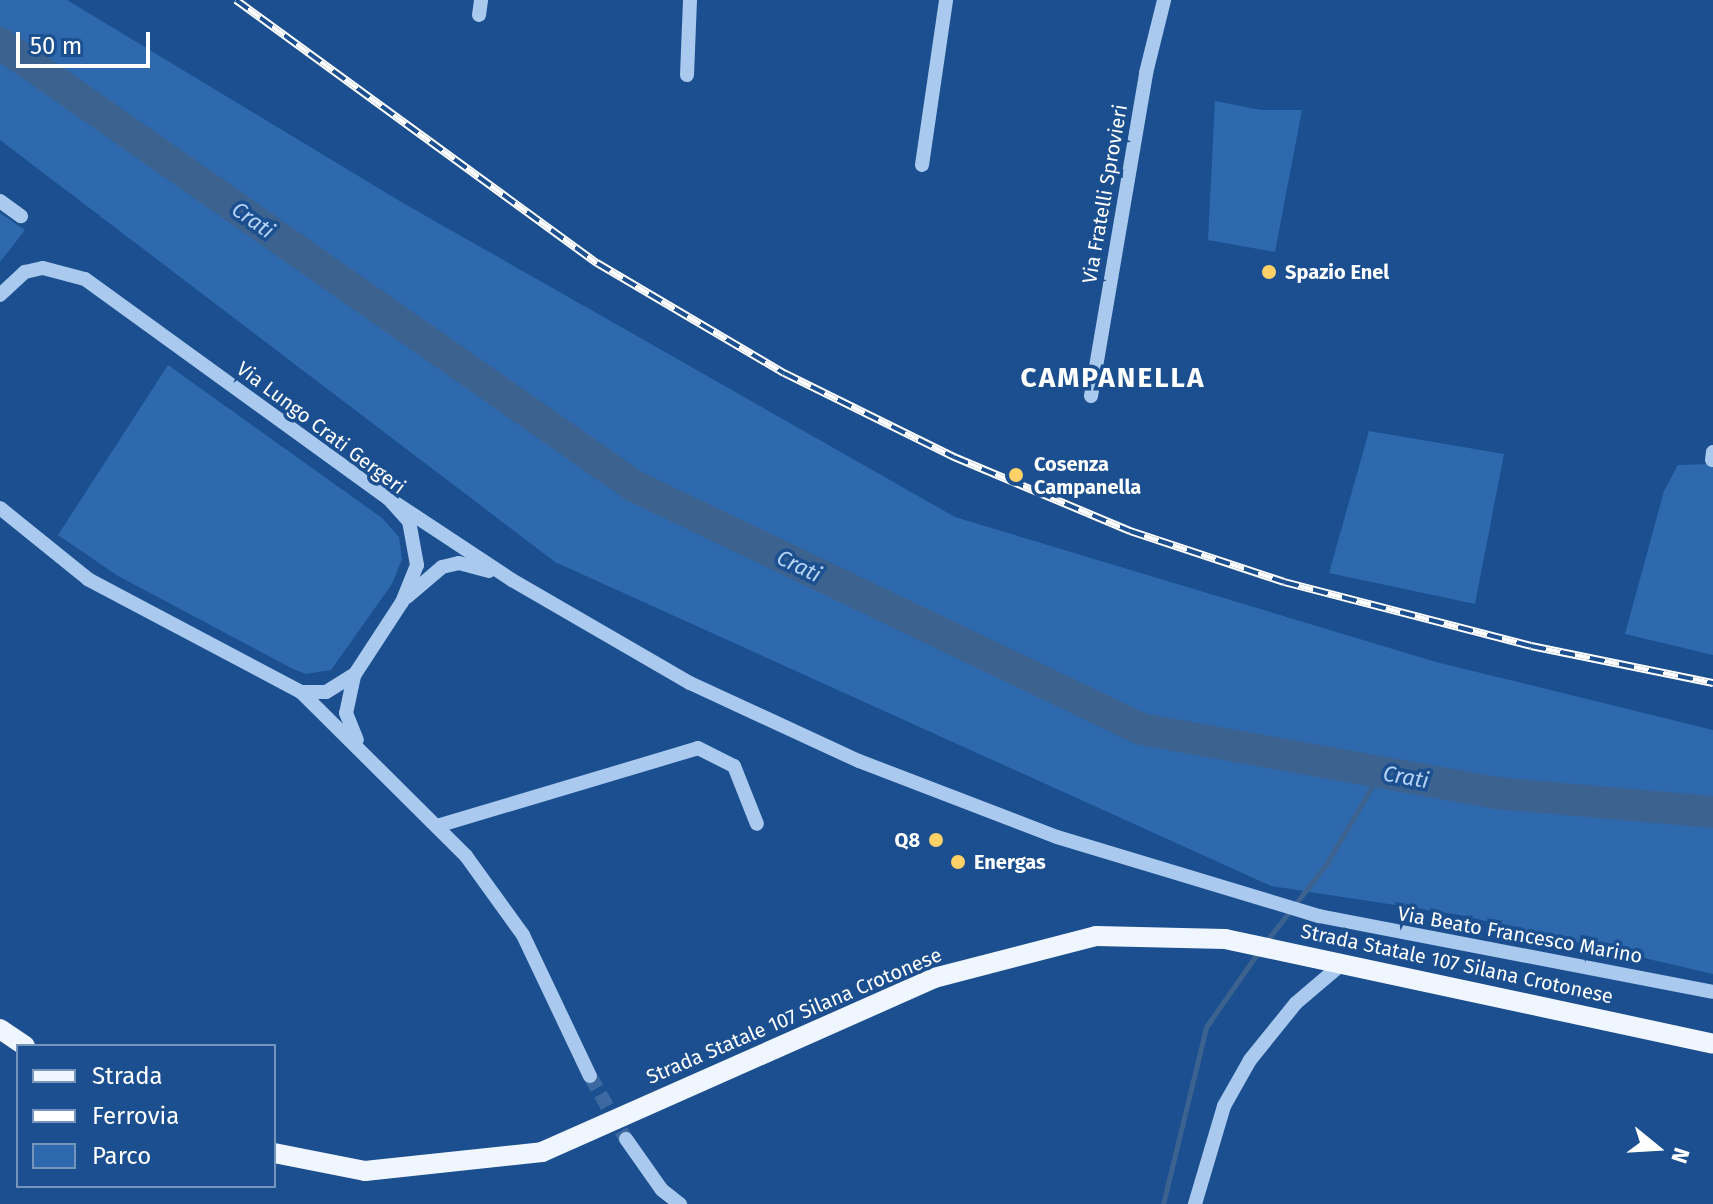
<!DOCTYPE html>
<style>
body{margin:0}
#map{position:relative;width:1713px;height:1204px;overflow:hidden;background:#1b4f8f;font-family:"Fira Sans",sans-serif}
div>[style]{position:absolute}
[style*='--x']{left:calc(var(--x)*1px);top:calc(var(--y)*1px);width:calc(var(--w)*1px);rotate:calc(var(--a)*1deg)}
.green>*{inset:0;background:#2e69ad}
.stream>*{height:5px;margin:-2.5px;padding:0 2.5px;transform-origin:2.5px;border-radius:2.5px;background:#3c6290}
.river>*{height:32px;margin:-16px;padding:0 16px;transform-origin:16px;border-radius:16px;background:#3c6290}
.minor-tunnel>*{height:14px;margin-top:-7px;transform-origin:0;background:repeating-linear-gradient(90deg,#3d69a0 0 14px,transparent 0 21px)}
.minor>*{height:14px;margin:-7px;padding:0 7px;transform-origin:7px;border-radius:7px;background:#a9c9ee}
.major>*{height:20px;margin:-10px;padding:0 10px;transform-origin:10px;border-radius:10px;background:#f0f6ff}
.rail>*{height:8px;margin-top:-4px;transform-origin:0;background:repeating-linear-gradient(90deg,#1b4f8f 0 15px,#fff 0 30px);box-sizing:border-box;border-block:2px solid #fff}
.dots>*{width:22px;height:22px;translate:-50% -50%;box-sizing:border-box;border:4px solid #1b4f8f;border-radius:50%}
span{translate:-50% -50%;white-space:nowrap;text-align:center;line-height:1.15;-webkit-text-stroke:7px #1b4f8f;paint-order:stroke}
.street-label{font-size:20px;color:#fff}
.poi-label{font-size:20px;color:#fff;font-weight:700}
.left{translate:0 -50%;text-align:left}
.right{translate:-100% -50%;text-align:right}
.water-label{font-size:22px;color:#b5d3f5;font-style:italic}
.district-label{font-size:28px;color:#fff;font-weight:700;letter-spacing:2px}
.legend{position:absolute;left:16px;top:1044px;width:260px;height:144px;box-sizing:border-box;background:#1b4f8f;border:2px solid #7695bc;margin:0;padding:10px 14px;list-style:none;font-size:24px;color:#fff}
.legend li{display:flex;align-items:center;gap:16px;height:40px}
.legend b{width:40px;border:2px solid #7695bc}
.north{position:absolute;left:1617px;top:1108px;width:80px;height:80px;-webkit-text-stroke:6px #1b4f8f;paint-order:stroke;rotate:108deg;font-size:22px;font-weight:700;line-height:32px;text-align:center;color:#fff}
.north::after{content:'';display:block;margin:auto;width:28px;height:36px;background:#fff;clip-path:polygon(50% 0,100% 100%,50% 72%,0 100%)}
.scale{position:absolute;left:16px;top:32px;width:134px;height:36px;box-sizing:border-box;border:4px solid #fff;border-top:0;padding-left:10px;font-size:24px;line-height:28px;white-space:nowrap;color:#fff;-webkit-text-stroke:6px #1b4f8f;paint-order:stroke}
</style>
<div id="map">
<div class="green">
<i style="clip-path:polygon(0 0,67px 0,403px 203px,955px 517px,1436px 662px,1713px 730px,1713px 974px,1460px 915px,1271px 886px,555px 562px,0 140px)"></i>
<i style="clip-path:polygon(1215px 101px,1261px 110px,1302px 110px,1275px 252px,1208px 240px)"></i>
<i style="clip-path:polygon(0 213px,25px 230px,0 262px)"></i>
<i style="clip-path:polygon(168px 365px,382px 518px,399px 537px,402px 559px,392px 584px,331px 670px,306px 674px,293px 669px,118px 576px,58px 535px)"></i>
<i style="clip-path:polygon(1369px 431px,1504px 454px,1475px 604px,1329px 573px)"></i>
<i style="clip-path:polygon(1713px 464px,1713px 655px,1625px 634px,1664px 491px,1678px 465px)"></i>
</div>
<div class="stream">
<i style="--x:1265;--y:943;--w:101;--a:-52.2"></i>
<i style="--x:1327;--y:863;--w:104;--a:-59.5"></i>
<i style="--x:1163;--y:1204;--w:182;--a:-76.3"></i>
<i style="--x:1206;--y:1027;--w:93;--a:-55.1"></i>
</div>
<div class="river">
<i style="--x:0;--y:43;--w:773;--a:34.94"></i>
<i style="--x:634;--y:486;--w:562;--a:25.61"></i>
<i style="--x:1141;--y:729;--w:360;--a:10.2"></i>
<i style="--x:1495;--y:793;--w:219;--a:5"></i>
</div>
<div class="minor-tunnel">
<i style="--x:590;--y:1076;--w:73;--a:60.3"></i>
</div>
<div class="minor">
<i style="--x:479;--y:15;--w:15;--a:-82"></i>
<i style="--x:687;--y:75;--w:75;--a:-87.7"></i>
<i style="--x:922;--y:165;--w:167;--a:-81.7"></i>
<i style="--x:0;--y:201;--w:26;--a:36"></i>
<i style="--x:0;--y:295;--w:34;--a:-43"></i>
<i style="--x:25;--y:272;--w:18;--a:-13"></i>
<i style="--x:43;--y:268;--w:43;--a:14.7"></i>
<i style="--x:85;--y:279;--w:374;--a:35.9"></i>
<i style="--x:388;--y:498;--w:31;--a:48"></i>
<i style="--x:409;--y:521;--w:45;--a:79.7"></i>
<i style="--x:417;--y:565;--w:40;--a:112"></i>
<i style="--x:402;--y:602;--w:86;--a:123.1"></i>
<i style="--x:355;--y:674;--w:34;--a:148"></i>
<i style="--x:326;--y:692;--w:25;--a:180"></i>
<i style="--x:301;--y:692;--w:241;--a:-152.1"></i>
<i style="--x:88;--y:579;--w:113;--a:-141.1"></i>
<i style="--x:1091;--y:396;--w:328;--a:-80.3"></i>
<i style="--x:1146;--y:73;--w:75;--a:-76.1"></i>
<i style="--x:1712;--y:460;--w:8;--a:-83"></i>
<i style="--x:388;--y:498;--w:149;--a:33.5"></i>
<i style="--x:512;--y:580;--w:206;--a:30.1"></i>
<i style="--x:690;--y:683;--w:186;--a:24.8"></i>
<i style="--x:859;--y:761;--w:212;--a:21"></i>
<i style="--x:1057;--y:837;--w:274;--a:16.8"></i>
<i style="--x:1319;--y:916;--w:401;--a:10.9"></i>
<i style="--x:407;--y:597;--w:46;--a:-40.6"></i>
<i style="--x:442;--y:567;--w:17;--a:-13"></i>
<i style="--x:459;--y:563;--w:31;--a:15"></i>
<i style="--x:354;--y:676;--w:38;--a:102"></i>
<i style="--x:346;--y:713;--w:29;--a:68"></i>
<i style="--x:301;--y:692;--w:233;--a:44.8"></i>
<i style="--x:466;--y:856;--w:97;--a:54.2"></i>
<i style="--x:523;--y:935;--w:156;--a:64.6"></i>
<i style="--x:437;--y:826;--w:272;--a:-16.6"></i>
<i style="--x:698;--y:748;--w:40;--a:26.6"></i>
<i style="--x:734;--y:766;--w:62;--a:68.4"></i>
<i style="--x:626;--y:1139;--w:62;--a:54.8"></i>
<i style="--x:662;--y:1190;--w:23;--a:38"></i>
<i style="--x:1195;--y:1204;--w:102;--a:-73.5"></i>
<i style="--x:1224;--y:1106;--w:53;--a:-60.5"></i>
<i style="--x:1250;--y:1060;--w:73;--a:-51.1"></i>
<i style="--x:1296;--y:1003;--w:60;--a:-40.3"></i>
</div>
<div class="major">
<i style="--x:0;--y:1029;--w:30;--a:34"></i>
<i style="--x:274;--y:1153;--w:93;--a:11.2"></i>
<i style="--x:365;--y:1171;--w:178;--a:-6.1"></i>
<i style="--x:542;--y:1152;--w:429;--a:-23.9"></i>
<i style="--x:934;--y:978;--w:167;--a:-14.5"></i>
<i style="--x:1096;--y:936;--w:129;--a:1.3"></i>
<i style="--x:1225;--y:939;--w:499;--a:12.1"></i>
</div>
<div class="rail">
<i style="--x:236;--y:0;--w:447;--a:36.1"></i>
<i style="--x:597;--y:263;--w:217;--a:30.5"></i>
<i style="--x:784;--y:373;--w:190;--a:26.3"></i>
<i style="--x:954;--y:457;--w:191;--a:22.8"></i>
<i style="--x:1130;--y:531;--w:162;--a:18.3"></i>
<i style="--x:1284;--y:582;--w:255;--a:14.5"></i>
<i style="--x:1531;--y:646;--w:186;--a:11.5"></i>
</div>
<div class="dots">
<i style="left:1269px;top:272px;background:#ffd166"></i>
<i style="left:1016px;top:475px;background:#ffd166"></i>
<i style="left:936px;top:840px;background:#ffd166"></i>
<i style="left:958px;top:862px;background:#ffd166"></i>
</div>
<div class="street-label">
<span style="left:1105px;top:194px;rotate:-80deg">Via Fratelli Sprovieri</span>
<span style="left:321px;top:428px;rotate:37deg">Via Lungo Crati Gergeri</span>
<span style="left:1520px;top:935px;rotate:10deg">Via Beato Francesco Marino</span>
<span style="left:1457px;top:964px;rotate:12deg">Strada Statale 107 Silana Crotonese</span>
<span style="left:794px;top:1016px;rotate:-23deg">Strada Statale 107 Silana Crotonese</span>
</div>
<div class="poi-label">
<span class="left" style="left:1285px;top:272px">Spazio Enel</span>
<span class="left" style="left:1034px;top:476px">Cosenza<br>Campanella</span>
<span class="right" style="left:920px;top:840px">Q8</span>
<span class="left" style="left:974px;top:862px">Energas</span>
</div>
<div class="water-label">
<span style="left:253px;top:220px;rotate:35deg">Crati</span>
<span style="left:799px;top:566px;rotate:26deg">Crati</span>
<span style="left:1406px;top:777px;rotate:10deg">Crati</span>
</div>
<div class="district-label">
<span style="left:1113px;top:378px">CAMPANELLA</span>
</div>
<ul class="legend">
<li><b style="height:10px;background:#f0f6ff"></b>Strada</li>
<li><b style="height:10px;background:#fff"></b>Ferrovia</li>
<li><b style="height:22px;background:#2e69ad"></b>Parco</li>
</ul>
<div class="north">N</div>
<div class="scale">50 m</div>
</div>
